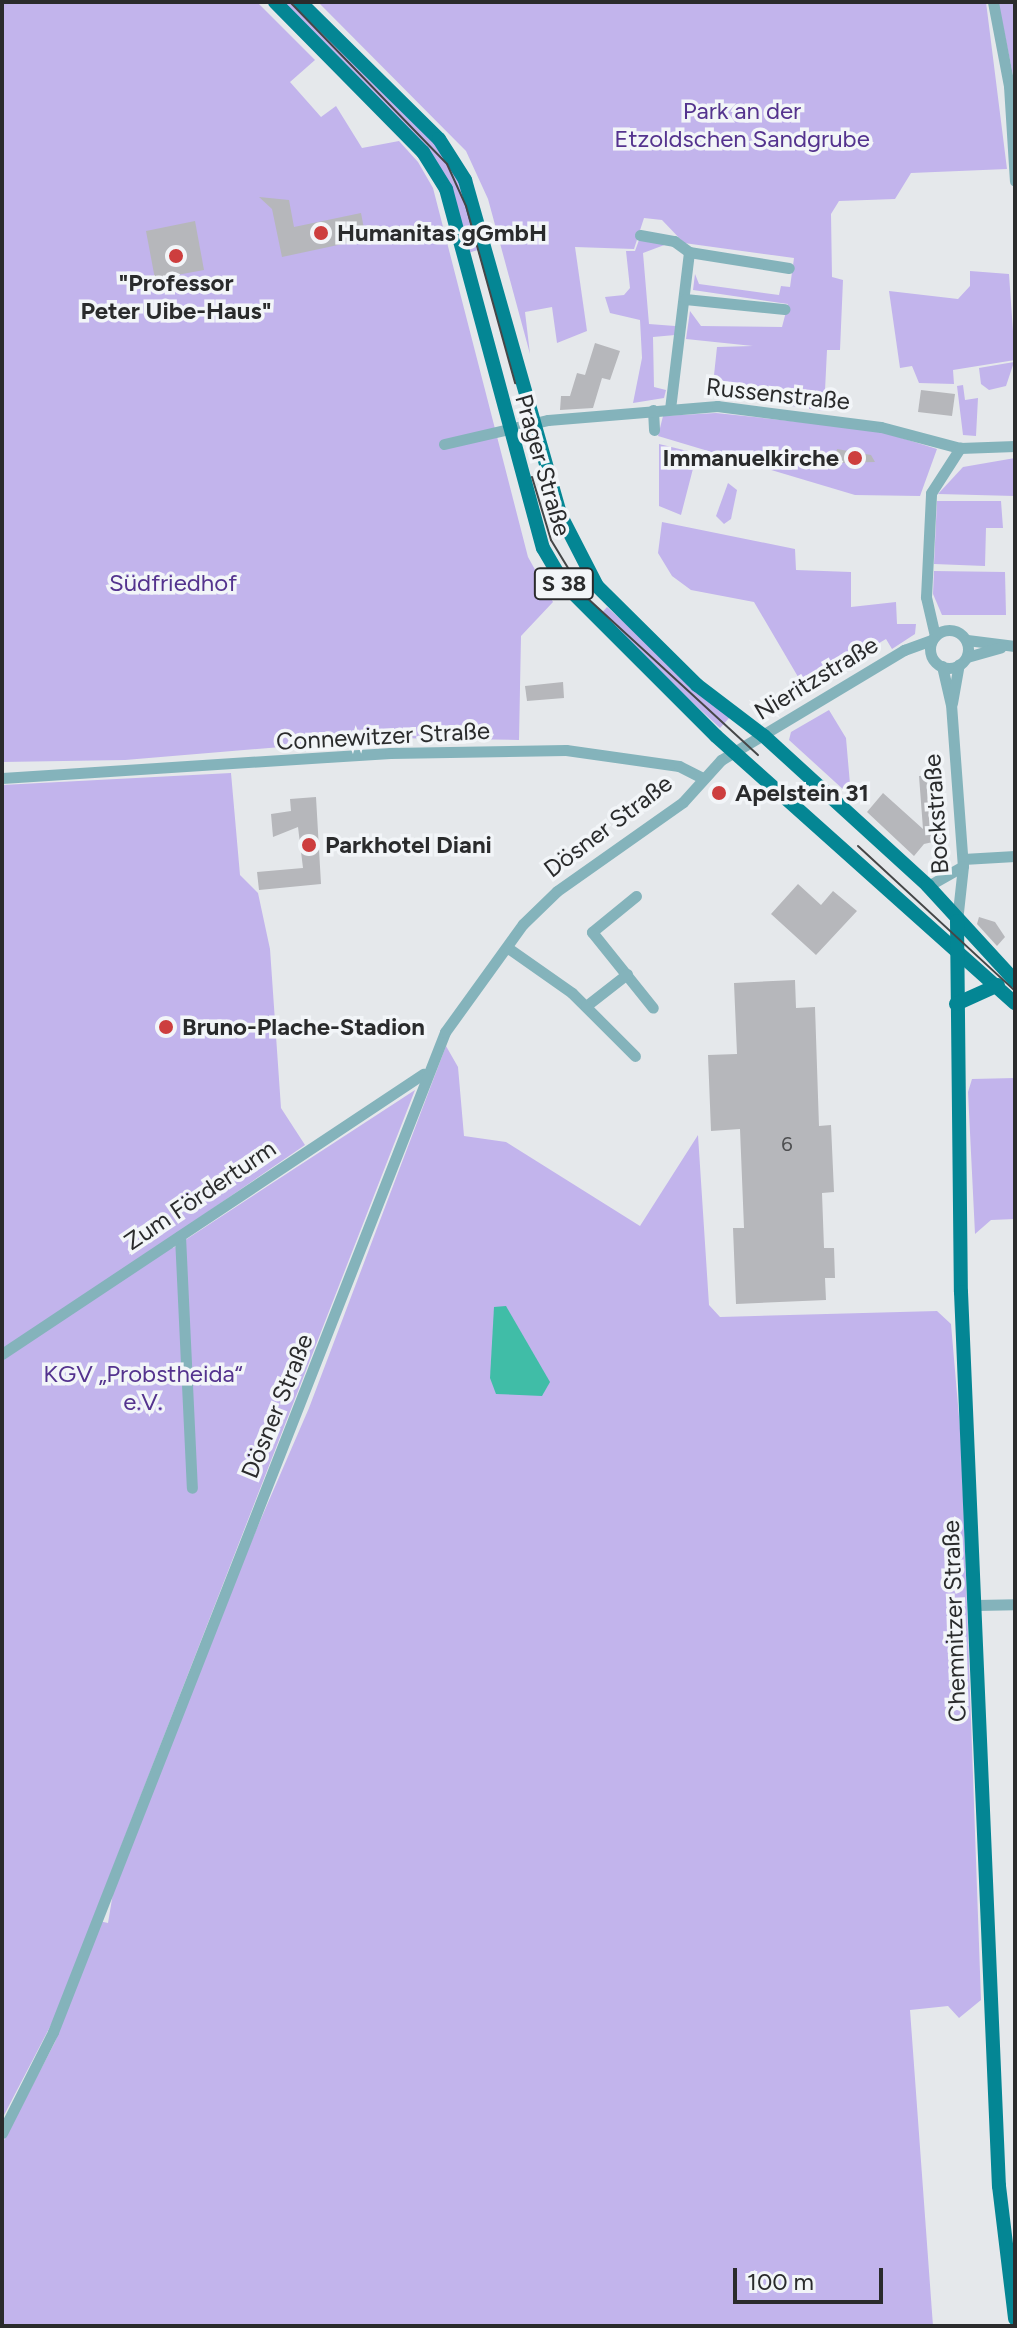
<!DOCTYPE html>
<meta charset="utf-8">
<style>
body{margin:0}
#map{position:relative;width:1017px;height:2328px;overflow:hidden;background:#e5e8eb;font-family:Figtree,sans-serif}
div>[style]{position:absolute}
[style*='--x']{left:calc(var(--x)*1px);top:calc(var(--y)*1px);width:calc(var(--w)*1px);rotate:calc(var(--a)*1deg)}
.green>*{inset:0;background:#c2b4ec}
.water>*{inset:0;background:#40bda7}
.building>*{inset:0;background:#b6b7bb}
.minor>*{height:11px;margin:-5.5px;padding:0 5.5px;transform-origin:5.5px;border-radius:5.5px;background:#84b3bb}
.minor>.ring{margin:-5.5px;padding:0;box-sizing:content-box;background:none;border:11px solid #84b3bb;border-radius:50%}
.major>*{height:14px;margin:-7px;padding:0 7px;transform-origin:7px;border-radius:7px;background:#048694}
.tram>*{height:2px;margin:-1px;padding:0 1px;transform-origin:1px;border-radius:1px;background:#454748}
.dots>*{width:22px;height:22px;translate:-50% -50%;box-sizing:border-box;border:4px solid #f2f5f8;border-radius:50%}
span{translate:-50% -50%;white-space:nowrap;text-align:center;line-height:1.15;-webkit-text-stroke:7px #f2f5f8;paint-order:stroke}
.number-label{font-size:20px;color:#4d4e50}
.number-label span{-webkit-text-stroke-width:0}
.shield-label span{padding:2px 6px;background:#f2f5f8;border:2px solid;border-radius:6px;-webkit-text-stroke-width:0}
.shield-label{font-size:22px;color:#2a2b2c;font-weight:700}
.park-label{font-size:24px;color:#54338e}
.poi-label{font-size:24px;color:#2a2b2c;font-weight:700}
.left{translate:0 -50%;text-align:left}
.right{translate:-100% -50%;text-align:right}
.street-label{font-size:24px;color:#2a2b2c}
.frame{position:absolute;inset:0;border:4px solid #2a2b2c;pointer-events:none}
.scale{position:absolute;left:733px;top:2268px;width:150px;height:36px;box-sizing:border-box;border:4px solid #2a2b2c;border-top:0;padding-left:10px;font-size:24px;line-height:28px;white-space:nowrap;color:#2a2b2c;-webkit-text-stroke:6px #f2f5f8;paint-order:stroke}
</style>
<div id="map">
<div class="green">
<i style="clip-path:polygon(2px 2px,257px 2px,315px 60px,290px 82px,321px 117px,336px 106px,362px 148px,399px 141px,418px 162px,433px 188px,528px 557px,553px 602px,521px 636px,519px 740px,389px 738px,125px 760px,2px 762px)"></i>
<i style="clip-path:polygon(282px 2px,295px 2px,435px 142px,460px 182px,481px 249px,468px 253px,450px 187px)"></i>
<i style="clip-path:polygon(318px 2px,986px 2px,1007px 169px,911px 173px,895px 199px,839px 201px,831px 214px,832px 277px,843px 280px,840px 350px,827px 350px,824px 411px,712px 394px,717px 347px,753px 346px,686px 339px,690px 311px,701px 326px,782px 327px,788px 304px,693px 290px,695px 274px,699px 284px,779px 295px,781px 286px,790px 287px,794px 258px,684px 243px,662px 220px,644px 218px,634px 249px,575px 247px,587px 331px,557px 343px,552px 307px,525px 312px,530px 354px,488px 199px,466px 151px)"></i>
<i style="clip-path:polygon(998px 2px,1015px 2px,1015px 89px,1015px 85px)"></i>
<i style="clip-path:polygon(639px 240px,667px 244px,643px 253px,649px 324px,675px 326px,675px 335px,653px 337px,654px 387px,666px 390px,664px 398px,633px 403px,642px 358px,640px 320px,610px 313px,605px 297px,624px 295px,630px 288px,626px 251px,635px 251px)"></i>
<i style="clip-path:polygon(970px 271px,1009px 274px,1015px 360px,953px 370px,954px 384px,919px 383px,912px 366px,900px 368px,889px 291px,958px 299px,970px 286px)"></i>
<i style="clip-path:polygon(1014px 362px,1006px 386px,989px 390px,981px 384px,979px 368px)"></i>
<i style="clip-path:polygon(963px 385px,965px 400px,978px 398px,976px 436px,963px 435px,957px 386px)"></i>
<i style="clip-path:polygon(716px 413px,876px 430px,937px 449px,920px 496px,855px 495px,658px 436px,663px 416px)"></i>
<i style="clip-path:polygon(659px 444px,704px 455px,695px 461px,681px 515px,659px 506px)"></i>
<i style="clip-path:polygon(1015px 458px,1015px 496px,938px 494px,963px 467px)"></i>
<i style="clip-path:polygon(728px 483px,737px 490px,731px 519px,724px 524px,716px 516px)"></i>
<i style="clip-path:polygon(937px 501px,1001px 501px,1003px 528px,986px 528px,985px 566px,934px 564px)"></i>
<i style="clip-path:polygon(662px 522px,795px 549px,796px 570px,851px 572px,851px 607px,896px 602px,897px 624px,916px 624px,915px 634px,892px 649px,886px 639px,804px 687px,754px 602px,691px 590px,672px 576px,658px 553px)"></i>
<i style="clip-path:polygon(934px 571px,1005px 572px,1006px 615px,942px 615px,933px 594px)"></i>
<i style="clip-path:polygon(607px 607px,730px 717px,720px 728px,599px 616px)"></i>
<i style="clip-path:polygon(829px 710px,846px 738px,850px 784px,863px 794px,857px 802px,789px 740px,791px 732px)"></i>
<i style="clip-path:polygon(231px 773px,240px 875px,258px 893px,270px 949px,281px 1108px,305px 1145px,167px 1240px,173px 1248px,415px 1090px,54px 2019px,2px 2119px,2px 785px)"></i>
<i style="clip-path:polygon(446px 1046px,458px 1067px,464px 1136px,506px 1142px,640px 1226px,698px 1135px,709px 1305px,720px 1317px,937px 1311px,951px 1324px,961px 1440px,981px 2000px,959px 2018px,948px 2006px,910px 2010px,933px 2326px,2px 2326px,2px 2144px,55px 2042px,99px 1921px,108px 1923px,115px 1881px,206px 1646px,309px 1408px)"></i>
<i style="clip-path:polygon(1015px 1078px,1015px 1219px,991px 1220px,975px 1234px,968px 1092px,972px 1079px)"></i>
</div>
<div class="water">
<i style="clip-path:polygon(506px 1306px,550px 1382px,542px 1396px,496px 1394px,490px 1378px,494px 1307px)"></i>
</div>
<div class="building">
<i style="clip-path:polygon(259px 197px,289px 200px,294px 227px,361px 213px,366px 239px,282px 257px,272px 209px)"></i>
<i style="clip-path:polygon(195px 221px,204px 270px,155px 279px,146px 231px)"></i>
<i style="clip-path:polygon(595px 343px,620px 351px,610px 380px,602px 378px,593px 408px,560px 410px,561px 396px,570px 396px,577px 373px,585px 375px)"></i>
<i style="clip-path:polygon(921px 390px,955px 394px,952px 416px,918px 412px)"></i>
<i style="clip-path:polygon(837px 449px,871px 455px,875px 462px,835px 463px)"></i>
<i style="clip-path:polygon(563px 682px,564px 698px,527px 701px,525px 686px)"></i>
<i style="clip-path:polygon(942px 775px,946px 839px,924px 844px,914px 856px,867px 812px,883px 793px,923px 829px,919px 776px)"></i>
<i style="clip-path:polygon(316px 797px,321px 884px,259px 890px,257px 872px,303px 868px,298px 827px,273px 837px,271px 814px,291px 811px,290px 799px)"></i>
<i style="clip-path:polygon(798px 884px,821px 905px,833px 891px,857px 911px,816px 955px,771px 914px)"></i>
<i style="clip-path:polygon(979px 917px,995px 922px,1005px 937px,997px 946px,977px 924px)"></i>
<i style="clip-path:polygon(795px 980px,796px 1008px,815px 1007px,819px 1126px,831px 1125px,834px 1192px,822px 1193px,824px 1248px,834px 1248px,835px 1278px,825px 1278px,826px 1300px,736px 1304px,733px 1228px,744px 1228px,740px 1129px,711px 1131px,708px 1055px,737px 1054px,734px 983px)"></i>
</div>
<div class="minor">
<i style="--x:993;--y:2;--w:86;--a:79.2"></i>
<i style="--x:1009;--y:86;--w:95;--a:86.4"></i>
<i style="--x:640;--y:235;--w:35;--a:10"></i>
<i style="--x:674;--y:241;--w:19;--a:36"></i>
<i style="--x:689;--y:252;--w:157;--a:96.9"></i>
<i style="--x:689;--y:252;--w:101;--a:9.1"></i>
<i style="--x:685;--y:299;--w:100;--a:5.8"></i>
<i style="--x:653;--y:410;--w:20;--a:87"></i>
<i style="--x:444;--y:444;--w:107;--a:-13"></i>
<i style="--x:548;--y:420;--w:170;--a:-4.7"></i>
<i style="--x:717;--y:406;--w:165;--a:7.3"></i>
<i style="--x:881;--y:427;--w:82;--a:14.9"></i>
<i style="--x:960;--y:448;--w:55;--a:-2.1"></i>
<i class="ring" style="left:930px;top:630px;width:27px;height:27px"></i>
<i style="--x:935;--y:636;--w:40;--a:-103"></i>
<i style="--x:926;--y:597;--w:104;--a:-87.2"></i>
<i style="--x:931;--y:493;--w:54;--a:-57.2"></i>
<i style="--x:967;--y:640;--w:48;--a:7.1"></i>
<i style="--x:967;--y:657;--w:35;--a:-16"></i>
<i style="--x:942;--y:666;--w:39;--a:77"></i>
<i style="--x:951;--y:704;--w:162;--a:85.8"></i>
<i style="--x:963;--y:866;--w:55;--a:96.2"></i>
<i style="--x:952;--y:703;--w:39;--a:-80"></i>
<i style="--x:2;--y:778;--w:389;--a:-3.7"></i>
<i style="--x:390;--y:753;--w:176;--a:-1"></i>
<i style="--x:566;--y:750;--w:114;--a:8.1"></i>
<i style="--x:679;--y:766;--w:27;--a:27"></i>
<i style="--x:963;--y:859;--w:52;--a:-3.3"></i>
<i style="--x:928;--y:886;--w:40;--a:-29.7"></i>
<i style="--x:636;--y:896;--w:57;--a:140.7"></i>
<i style="--x:592;--y:932;--w:97;--a:51.2"></i>
<i style="--x:508;--y:948;--w:78;--a:35.1"></i>
<i style="--x:572;--y:993;--w:89;--a:45"></i>
<i style="--x:586;--y:1006;--w:52;--a:-38"></i>
<i style="--x:180;--y:1236;--w:252;--a:87.3"></i>
<i style="--x:2;--y:1354;--w:506;--a:-33.63"></i>
<i style="--x:976;--y:1605;--w:39;--a:-1"></i>
<i style="--x:2;--y:2133;--w:113;--a:-63.2"></i>
<i style="--x:53;--y:2032;--w:1074;--a:-68.59"></i>
<i style="--x:445;--y:1032;--w:133;--a:-54.2"></i>
<i style="--x:523;--y:924;--w:47;--a:-44.1"></i>
<i style="--x:557;--y:891;--w:154;--a:-35.2"></i>
<i style="--x:683;--y:802;--w:57;--a:-47.9"></i>
<i style="--x:721;--y:760;--w:214;--a:-31"></i>
<i style="--x:904;--y:650;--w:30;--a:-20"></i>
</div>
<div class="major">
<i style="--x:275;--y:2;--w:211;--a:45.4"></i>
<i style="--x:423;--y:152;--w:44;--a:58.1"></i>
<i style="--x:446;--y:189;--w:372;--a:74.9"></i>
<i style="--x:543;--y:548;--w:42;--a:59.7"></i>
<i style="--x:564;--y:584;--w:215;--a:45"></i>
<i style="--x:716;--y:736;--w:401;--a:41.8"></i>
<i style="--x:300;--y:2;--w:195;--a:44.6"></i>
<i style="--x:439;--y:139;--w:49;--a:57.6"></i>
<i style="--x:465;--y:180;--w:347;--a:74.1"></i>
<i style="--x:560;--y:514;--w:81;--a:62.8"></i>
<i style="--x:597;--y:586;--w:141;--a:44.7"></i>
<i style="--x:697;--y:685;--w:84;--a:37.3"></i>
<i style="--x:764;--y:736;--w:222;--a:42.4"></i>
<i style="--x:928;--y:886;--w:129;--a:47.5"></i>
<i style="--x:957;--y:921;--w:371;--a:89.4"></i>
<i style="--x:961;--y:1292;--w:895;--a:87.57"></i>
<i style="--x:999;--y:2186;--w:134;--a:83.1"></i>
<i style="--x:956;--y:1004;--w:46;--a:-24.3"></i>
</div>
<div class="tram">
<i style="--x:290;--y:2;--w:226;--a:45.9"></i>
<i style="--x:447;--y:164;--w:46;--a:65.7"></i>
<i style="--x:466;--y:206;--w:184;--a:74.5"></i>
<i style="--x:532;--y:477;--w:66;--a:73.2"></i>
<i style="--x:551;--y:540;--w:66;--a:58.7"></i>
<i style="--x:585;--y:596;--w:235;--a:42.6"></i>
<i style="--x:858;--y:846;--w:214;--a:42.7"></i>
</div>
<div class="dots">
<i style="left:321px;top:233px;background:#cd3e3e"></i>
<i style="left:176px;top:256px;background:#cd3e3e"></i>
<i style="left:855px;top:458px;background:#cd3e3e"></i>
<i style="left:719px;top:793px;background:#cd3e3e"></i>
<i style="left:309px;top:845px;background:#cd3e3e"></i>
<i style="left:166px;top:1027px;background:#cd3e3e"></i>
</div>
<div class="number-label">
<span style="left:787px;top:1144px">6</span>
</div>
<div class="shield-label">
<span style="left:564px;top:584px">S 38</span>
</div>
<div class="park-label">
<span style="left:742px;top:125px">Park an der<br>Etzoldschen Sandgrube</span>
<span style="left:173px;top:583px">Südfriedhof</span>
<span style="left:143px;top:1388px">KGV „Probstheida“<br>e.V.</span>
</div>
<div class="poi-label">
<span class="left" style="left:337px;top:233px">Humanitas gGmbH</span>
<span style="left:176px;top:297px">"Professor<br>Peter Uibe-Haus"</span>
<span class="right" style="left:839px;top:458px">Immanuelkirche</span>
<span class="left" style="left:735px;top:793px">Apelstein 31</span>
<span class="left" style="left:325px;top:845px">Parkhotel Diani</span>
<span class="left" style="left:182px;top:1027px">Bruno-Plache-Stadion</span>
</div>
<div class="street-label">
<span style="left:778px;top:394px;rotate:6deg">Russenstraße</span>
<span style="left:543px;top:465px;rotate:74deg">Prager Straße</span>
<span style="left:816px;top:678px;rotate:-31deg">Nieritzstraße</span>
<span style="left:383px;top:736px;rotate:-3deg">Connewitzer Straße</span>
<span style="left:936px;top:814px;rotate:-94deg">Bockstraße</span>
<span style="left:608px;top:826px;rotate:-37deg">Dösner Straße</span>
<span style="left:200px;top:1195px;rotate:-34deg">Zum Förderturm</span>
<span style="left:277px;top:1406px;rotate:-68deg">Dösner Straße</span>
<span style="left:954px;top:1621px;rotate:-92deg">Chemnitzer Straße</span>
</div>
<div class="frame"></div>
<div class="scale">100 m</div>
</div>
